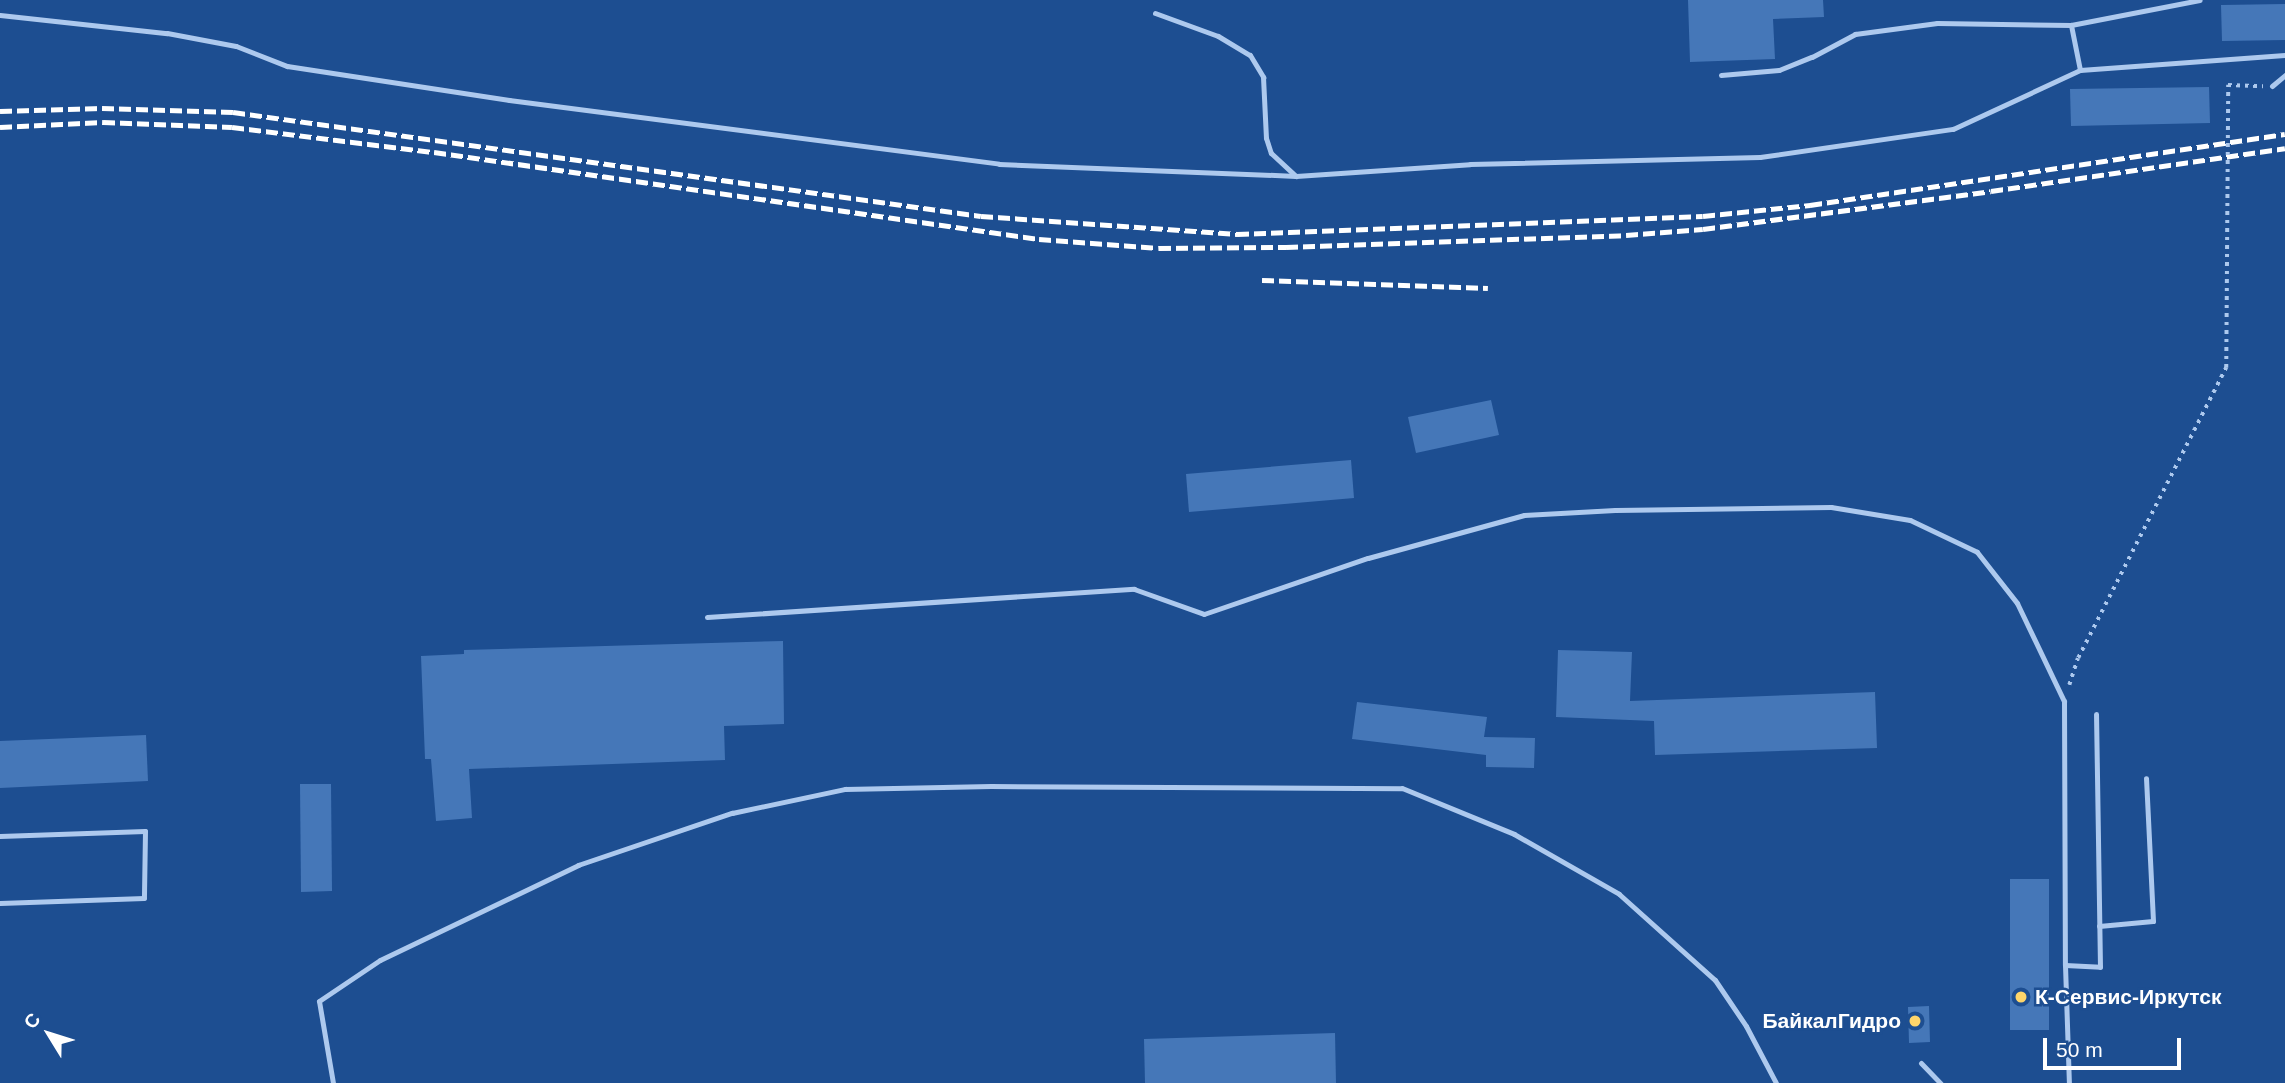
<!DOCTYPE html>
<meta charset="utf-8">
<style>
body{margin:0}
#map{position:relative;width:2285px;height:1083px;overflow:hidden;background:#1d4e91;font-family:Helvetica,sans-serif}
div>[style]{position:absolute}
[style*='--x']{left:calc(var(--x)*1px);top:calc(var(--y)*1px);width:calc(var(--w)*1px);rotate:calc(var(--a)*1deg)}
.building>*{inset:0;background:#4577b8}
.path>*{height:3.5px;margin-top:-1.75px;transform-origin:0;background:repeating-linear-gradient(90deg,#adc9ee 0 3.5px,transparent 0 8.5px)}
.service>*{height:5px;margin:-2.5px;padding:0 2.5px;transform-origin:2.5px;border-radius:2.5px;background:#adc9ee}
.rail>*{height:5px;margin-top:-2.5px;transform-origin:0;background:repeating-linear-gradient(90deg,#fff 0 12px,transparent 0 17px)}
.path-bridge>*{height:3.5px;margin-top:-1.75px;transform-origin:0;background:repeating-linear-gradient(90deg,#adc9ee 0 3.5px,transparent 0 8.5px)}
.dots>*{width:19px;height:19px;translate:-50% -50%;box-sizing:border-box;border:4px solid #1d4e91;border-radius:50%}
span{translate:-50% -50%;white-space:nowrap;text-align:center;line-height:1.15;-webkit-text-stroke:5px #1d4e91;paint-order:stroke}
.poi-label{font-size:21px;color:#fff;font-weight:700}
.left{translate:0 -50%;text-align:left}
.right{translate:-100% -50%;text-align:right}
.north{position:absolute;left:14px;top:999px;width:70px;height:70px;-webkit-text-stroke:5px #1d4e91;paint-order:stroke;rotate:308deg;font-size:19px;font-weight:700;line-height:28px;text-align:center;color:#fff}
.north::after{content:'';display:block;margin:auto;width:24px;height:32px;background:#fff;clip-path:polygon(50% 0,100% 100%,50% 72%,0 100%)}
.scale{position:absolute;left:2043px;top:1038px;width:138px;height:32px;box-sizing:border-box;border:4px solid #fff;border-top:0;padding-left:9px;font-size:21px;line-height:24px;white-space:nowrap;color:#fff;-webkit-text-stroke:5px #1d4e91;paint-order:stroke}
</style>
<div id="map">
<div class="building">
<i style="clip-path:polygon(1688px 0,1823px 0,1824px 17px,1773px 19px,1775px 59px,1690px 62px)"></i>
<i style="clip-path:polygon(2285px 4px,2285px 40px,2222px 41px,2221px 5px)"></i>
<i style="clip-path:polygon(2209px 87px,2210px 123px,2071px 126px,2070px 89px)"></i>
<i style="clip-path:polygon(1491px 400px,1499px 435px,1416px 453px,1408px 417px)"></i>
<i style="clip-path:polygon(1351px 460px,1354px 498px,1189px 512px,1186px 474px)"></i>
<i style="clip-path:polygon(783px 641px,784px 724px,724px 726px,725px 760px,469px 769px,472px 818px,436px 821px,431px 759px,425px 759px,421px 656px,464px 654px,464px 650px)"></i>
<i style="clip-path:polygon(1558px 650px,1632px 652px,1630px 701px,1875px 692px,1877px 748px,1655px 755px,1654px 721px,1556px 717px)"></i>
<i style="clip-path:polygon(1357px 702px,1487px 717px,1484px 737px,1535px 738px,1534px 768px,1486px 767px,1486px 755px,1352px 739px)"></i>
<i style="clip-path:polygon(146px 735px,148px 781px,0 788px,0 741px)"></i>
<i style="clip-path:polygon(300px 784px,331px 784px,332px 891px,301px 892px)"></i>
<i style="clip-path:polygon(2010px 879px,2049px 879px,2049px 1030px,2010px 1030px)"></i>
<i style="clip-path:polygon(1929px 1006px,1930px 1042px,1909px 1043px,1908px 1007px)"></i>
<i style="clip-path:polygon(1335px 1033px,1336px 1083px,1145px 1083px,1144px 1039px)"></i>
</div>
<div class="path">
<i style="--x:2228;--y:85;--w:35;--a:2"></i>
<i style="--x:2069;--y:685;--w:28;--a:-72"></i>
</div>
<div class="service">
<i style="--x:1155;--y:13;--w:67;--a:20.1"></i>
<i style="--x:1218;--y:36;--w:37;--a:31"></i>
<i style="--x:1250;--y:55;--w:26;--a:59"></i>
<i style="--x:1263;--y:77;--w:61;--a:87.2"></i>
<i style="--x:1266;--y:138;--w:16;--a:72"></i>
<i style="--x:1271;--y:153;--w:34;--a:43"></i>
<i style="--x:1296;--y:176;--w:174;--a:-3.9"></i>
<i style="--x:1470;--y:164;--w:290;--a:-1.4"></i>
<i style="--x:1760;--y:157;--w:195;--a:-8.3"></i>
<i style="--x:1953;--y:129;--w:140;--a:-24.9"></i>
<i style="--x:2080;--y:70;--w:46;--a:-101.3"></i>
<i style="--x:0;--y:15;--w:168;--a:6.2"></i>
<i style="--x:167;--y:33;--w:70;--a:10.7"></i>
<i style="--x:236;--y:46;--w:55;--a:21.4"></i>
<i style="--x:287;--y:66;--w:225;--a:8.7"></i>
<i style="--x:509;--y:100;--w:494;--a:7.4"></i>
<i style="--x:999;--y:164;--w:297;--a:2.3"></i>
<i style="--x:2080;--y:70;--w:206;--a:-4.2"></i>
<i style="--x:1721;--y:75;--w:58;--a:-4.9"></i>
<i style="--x:1779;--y:70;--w:35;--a:-22"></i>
<i style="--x:1812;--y:57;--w:49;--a:-28.1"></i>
<i style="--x:1855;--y:34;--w:83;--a:-7.6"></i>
<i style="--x:1937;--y:23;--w:134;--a:0.9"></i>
<i style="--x:2071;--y:25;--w:131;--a:-11"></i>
<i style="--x:2272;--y:86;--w:17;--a:-40"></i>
<i style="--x:707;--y:617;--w:428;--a:-3.8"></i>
<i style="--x:1134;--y:589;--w:74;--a:19.7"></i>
<i style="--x:1204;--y:614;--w:173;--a:-18.9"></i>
<i style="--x:1368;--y:558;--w:162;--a:-15.4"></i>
<i style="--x:1524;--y:515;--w:91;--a:-3.1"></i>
<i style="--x:1615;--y:510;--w:216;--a:-0.8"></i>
<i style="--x:1831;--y:507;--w:80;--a:9.3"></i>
<i style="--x:1910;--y:520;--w:74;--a:25.5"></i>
<i style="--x:1977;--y:552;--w:65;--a:51.9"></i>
<i style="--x:2017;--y:603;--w:109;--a:64.4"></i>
<i style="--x:2064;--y:701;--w:264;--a:89.8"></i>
<i style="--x:2065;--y:965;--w:118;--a:88.1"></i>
<i style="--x:0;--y:836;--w:145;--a:-2"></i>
<i style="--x:145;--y:831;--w:67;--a:90.9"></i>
<i style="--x:144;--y:898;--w:144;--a:178"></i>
<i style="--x:2099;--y:926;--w:54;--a:-5.3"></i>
<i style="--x:2153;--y:921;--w:143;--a:-92.8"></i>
<i style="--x:2065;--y:965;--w:35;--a:3"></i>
<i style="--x:2100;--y:967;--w:253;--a:-90.9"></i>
<i style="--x:1921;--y:1063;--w:28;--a:46"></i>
<i style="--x:333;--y:1083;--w:83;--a:-99.7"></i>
<i style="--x:319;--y:1001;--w:73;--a:-33.9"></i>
<i style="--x:380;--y:960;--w:220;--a:-25.6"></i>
<i style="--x:578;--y:865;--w:163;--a:-18.7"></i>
<i style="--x:732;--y:813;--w:116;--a:-12"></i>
<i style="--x:845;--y:789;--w:146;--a:-1.2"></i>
<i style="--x:991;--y:786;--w:411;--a:0.3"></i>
<i style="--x:1402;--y:788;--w:121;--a:22.3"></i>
<i style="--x:1514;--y:834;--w:121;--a:29.7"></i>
<i style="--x:1619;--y:894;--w:129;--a:41.9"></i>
<i style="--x:1715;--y:980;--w:55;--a:56"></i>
<i style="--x:1746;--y:1026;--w:64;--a:62.2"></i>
</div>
<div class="rail">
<i style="--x:0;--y:111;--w:102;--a:-1.7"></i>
<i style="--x:102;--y:108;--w:131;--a:1.7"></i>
<i style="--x:233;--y:112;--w:755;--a:7.92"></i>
<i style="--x:981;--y:216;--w:257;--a:4"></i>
<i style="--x:1237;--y:234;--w:466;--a:-2.2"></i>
<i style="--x:1703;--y:216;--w:108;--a:-5.9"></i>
<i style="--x:1810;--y:205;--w:480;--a:-8.5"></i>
<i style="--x:0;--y:127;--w:103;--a:-2.8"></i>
<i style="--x:103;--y:122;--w:129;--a:2.2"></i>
<i style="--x:232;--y:127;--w:204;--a:7.1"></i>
<i style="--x:434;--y:152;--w:611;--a:8.18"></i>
<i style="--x:1039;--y:239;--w:120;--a:4.3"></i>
<i style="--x:1159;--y:248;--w:127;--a:-0.5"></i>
<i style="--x:1286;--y:247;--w:340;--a:-2"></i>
<i style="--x:1626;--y:235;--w:77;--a:-4.5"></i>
<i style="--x:1703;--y:229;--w:290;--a:-7.5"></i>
<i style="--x:1991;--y:191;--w:297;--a:-8.3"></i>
<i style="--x:1262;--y:280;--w:226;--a:2"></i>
</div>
<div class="path-bridge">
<i style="--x:2078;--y:658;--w:326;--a:-63"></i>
<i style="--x:2226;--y:368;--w:283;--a:-89.6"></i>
</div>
<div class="dots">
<i style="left:2021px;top:997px;background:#fdd56b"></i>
<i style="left:1915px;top:1021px;background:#fdd56b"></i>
</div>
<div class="poi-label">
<span class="left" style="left:2035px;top:997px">К-Сервис-Иркутск</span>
<span class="right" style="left:1901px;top:1021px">БайкалГидро</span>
</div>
<div class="north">С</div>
<div class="scale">50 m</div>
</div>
